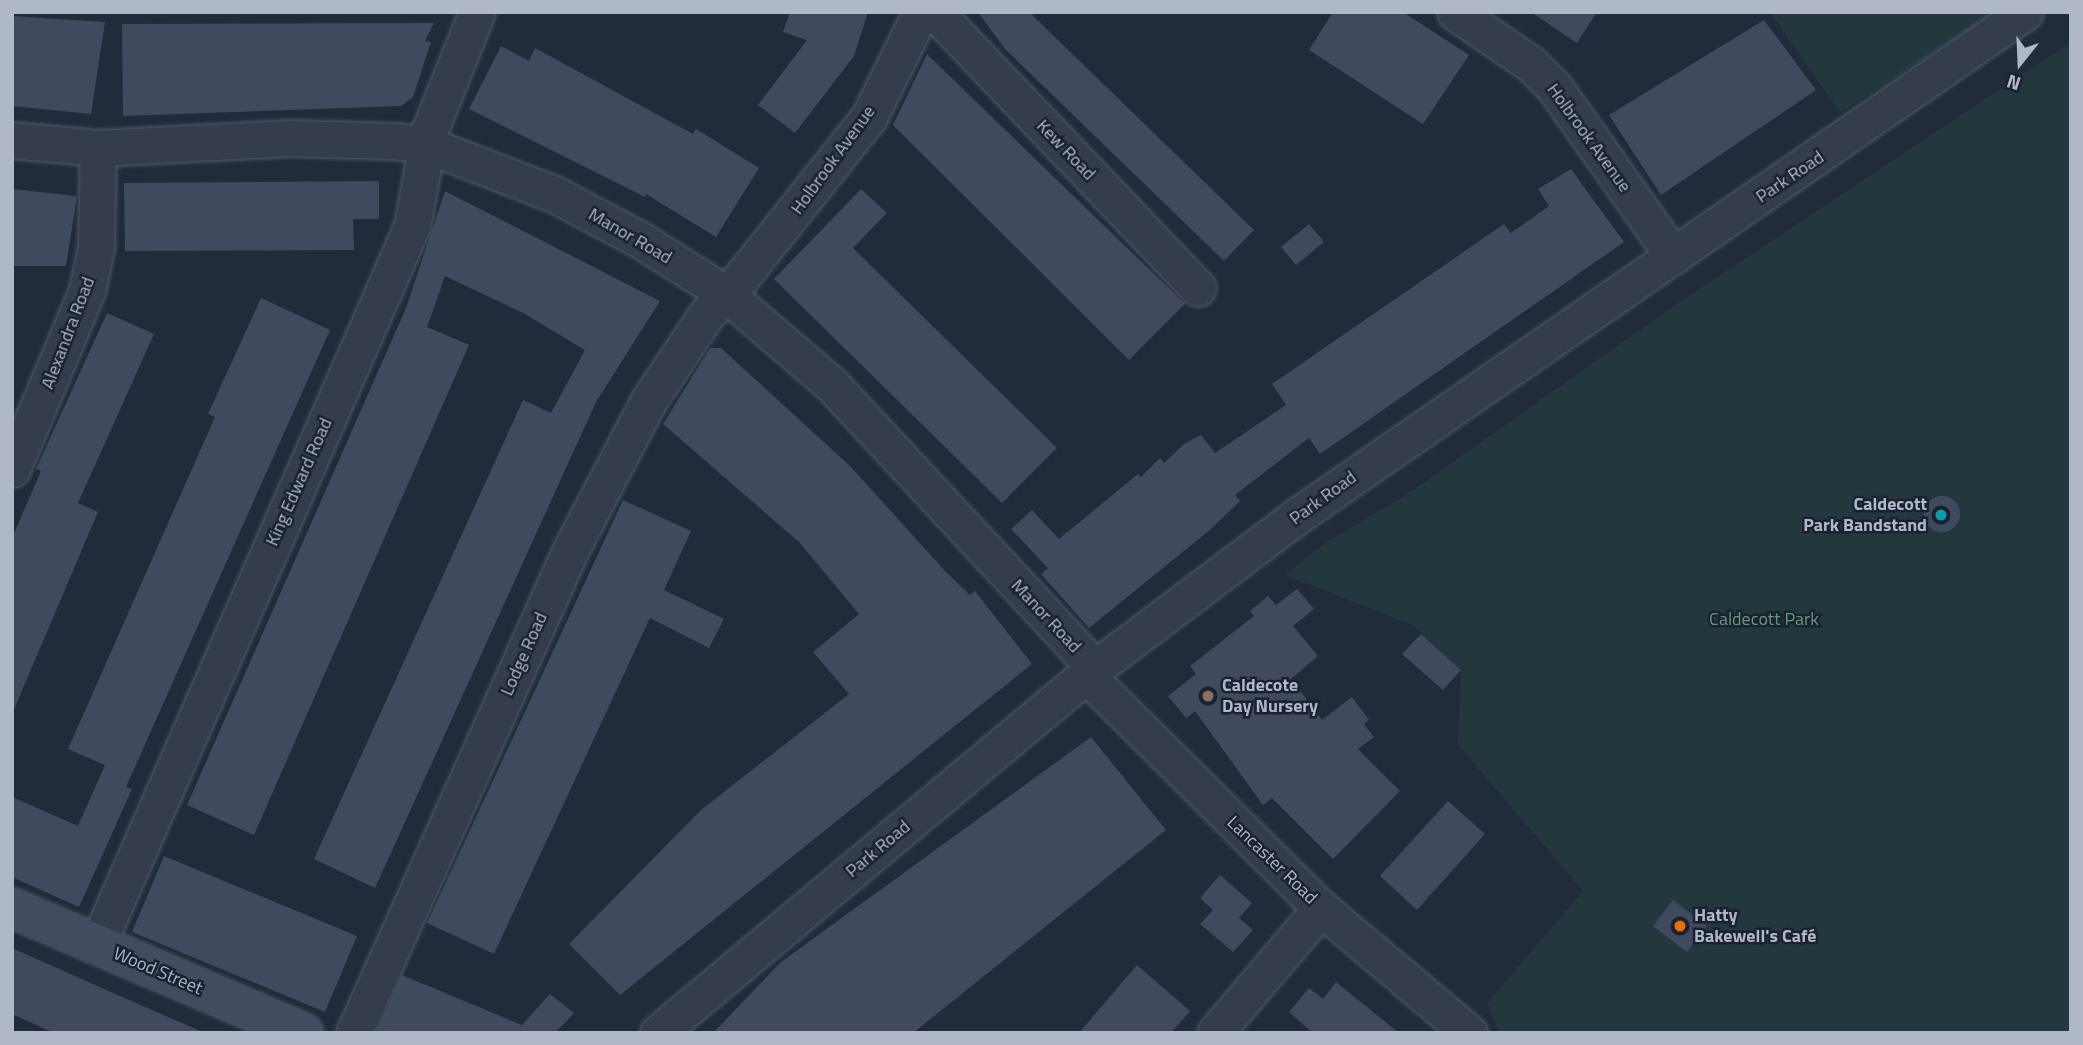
<!DOCTYPE html>
<meta charset="utf-8">
<style>
body{margin:0}
#map{position:relative;width:2083px;height:1045px;overflow:hidden;background:#212b3c;font-family:"Titillium Web",sans-serif}
div>[style]{position:absolute}
[style*='--x']{left:calc(var(--x)*1px);top:calc(var(--y)*1px);width:calc(var(--w)*1px);rotate:calc(var(--a)*1deg)}
.green>*{inset:0;background:#23383d}
.building>*{inset:0;background:#404a5e}
.round{border-radius:50%}
.roads{filter:drop-shadow(0 0 2px #505867) drop-shadow(0 0 2px #505867)}
.street>*{height:35px;margin:-17.5px;padding:0 17.5px;transform-origin:17.5px;border-radius:17.5px;background:#353d4c}
.secondary>*{height:38px;margin:-19px;padding:0 19px;transform-origin:19px;border-radius:19px;background:#424b5f}
.dots>*{width:19px;height:19px;translate:-50% -50%;box-sizing:border-box;border:4px solid #1a2231;border-radius:50%}
span{translate:-50% -50%;white-space:nowrap;text-align:center;line-height:1.15;-webkit-text-stroke:5px #1a2231;paint-order:stroke}
.street-label{font-size:18px;color:#b0b8c8}
.poi-label{font-size:18px;color:#b0b8c8;font-weight:700}
.right{translate:-100% -50%;text-align:right}
.left{translate:0 -50%;text-align:left}
.park-label{font-size:18px;color:#659a75}
.frame{position:absolute;inset:0;border:14px solid #b0b8c8;pointer-events:none}
.north{position:absolute;left:1985px;top:28px;width:70px;height:70px;-webkit-text-stroke:5px #1a2231;paint-order:stroke;rotate:198deg;font-size:19px;font-weight:700;line-height:28px;text-align:center;color:#b0b8c8}
.north::after{content:'';display:block;margin:auto;width:24px;height:32px;background:#b0b8c8;clip-path:polygon(50% 0,100% 100%,50% 72%,0 100%)}
</style>
<div id="map">
<div class="green">
<i style="clip-path:polygon(1770px 12px,1997px 12px,1840px 113px)"></i>
<i style="clip-path:polygon(2071px 42px,2071px 1033px,1499px 1033px,1487px 1003px,1583px 891px,1458px 745px,1461px 670px,1414px 626px,1285px 575px,1322px 545px,1409px 493px,1668px 310px)"></i>
</div>
<div class="building">
<i style="clip-path:polygon(790px 12px,868px 12px,854px 56px,795px 133px,758px 105px,807px 40px,783px 32px)"></i>
<i style="clip-path:polygon(978px 12px,1029px 12px,1254px 230px,1224px 261px,1005px 49px)"></i>
<i style="clip-path:polygon(1333px 12px,1403px 12px,1469px 55px,1423px 124px,1309px 50px)"></i>
<i style="clip-path:polygon(1531px 12px,1597px 12px,1577px 43px)"></i>
<i style="clip-path:polygon(12px 16px,105px 22px,91px 114px,12px 106px)"></i>
<i style="clip-path:polygon(1764px 20px,1816px 90px,1661px 195px,1609px 115px)"></i>
<i style="clip-path:polygon(434px 23px,425px 41px,431px 42px,413px 97px,401px 106px,123px 116px,122px 24px)"></i>
<i style="clip-path:polygon(501px 46px,529px 61px,535px 48px,693px 134px,696px 129px,759px 168px,716px 237px,646px 194px,645px 197px,469px 109px)"></i>
<i style="clip-path:polygon(927px 54px,1185px 304px,1129px 360px,893px 125px)"></i>
<i style="clip-path:polygon(1571px 169px,1624px 242px,1320px 454px,1309px 438px,1235px 495px,1240px 501px,1211px 529px,1089px 628px,1041px 574px,1048px 568px,1011px 529px,1032px 510px,1059px 539px,1138px 474px,1141px 477px,1160px 458px,1164px 463px,1184px 444px,1201px 435px,1215px 453px,1286px 405px,1272px 384px,1504px 224px,1511px 233px,1549px 206px,1538px 189px)"></i>
<i style="clip-path:polygon(379px 181px,379px 219px,353px 219px,354px 250px,125px 251px,124px 183px)"></i>
<i style="clip-path:polygon(12px 189px,77px 196px,66px 266px,12px 266px)"></i>
<i style="clip-path:polygon(861px 189px,887px 213px,853px 248px,1057px 448px,1002px 503px,774px 279px)"></i>
<i style="clip-path:polygon(445px 191px,660px 301px,596px 402px,375px 888px,314px 859px,523px 400px,551px 413px,585px 350px,523px 313px,445px 276px,427px 327px,469px 345px,254px 835px,187px 805px,406px 308px)"></i>
<i style="clip-path:polygon(1309px 224px,1324px 242px,1296px 265px,1281px 247px)"></i>
<i style="clip-path:polygon(261px 298px,330px 330px,126px 787px,132px 789px,79px 907px,12px 877px,12px 797px,78px 826px,105px 765px,68px 749px,215px 417px,208px 414px)"></i>
<i style="clip-path:polygon(107px 313px,154px 334px,78px 503px,98px 512px,12px 714px,12px 538px,41px 471px,36px 469px)"></i>
<i style="clip-path:polygon(710px 348px,721px 348px,850px 466px,946px 572px,970px 595px,975px 591px,1032px 664px,620px 995px,569px 944px,701px 810px,849px 694px,813px 652px,859px 614px,799px 542px,663px 424px)"></i>
<i class="round" style="left:1924px;top:496px;width:36px;height:36px"></i>
<i style="clip-path:polygon(623px 500px,691px 531px,664px 590px,724px 619px,709px 648px,650px 618px,494px 954px,427px 923px)"></i>
<i style="clip-path:polygon(1297px 589px,1314px 609px,1293px 626px,1318px 656px,1291px 679px,1322px 720px,1352px 697px,1369px 720px,1364px 724px,1374px 737px,1358px 749px,1400px 791px,1333px 859px,1272px 798px,1263px 805px,1195px 711px,1186px 718px,1168px 696px,1196px 674px,1190px 666px,1254px 616px,1250px 611px,1268px 596px,1276px 605px)"></i>
<i style="clip-path:polygon(1421px 634px,1461px 670px,1443px 690px,1402px 654px)"></i>
<i style="clip-path:polygon(1091px 737px,1166px 830px,913px 1033px,713px 1033px,781px 962px)"></i>
<i style="clip-path:polygon(1448px 801px,1485px 834px,1417px 910px,1380px 876px)"></i>
<i style="clip-path:polygon(164px 856px,357px 936px,325px 1012px,132px 932px)"></i>
<i style="clip-path:polygon(1220px 875px,1252px 903px,1239px 918px,1253px 930px,1233px 952px,1200px 924px,1213px 910px,1200px 898px)"></i>
<i style="clip-path:polygon(1673px 900px,1707px 926px,1687px 952px,1653px 926px)"></i>
<i style="clip-path:polygon(12px 948px,129px 1000px,205px 1033px,54px 1033px,12px 1014px)"></i>
<i style="clip-path:polygon(1137px 965px,1190px 1011px,1171px 1033px,1079px 1033px)"></i>
<i style="clip-path:polygon(402px 975px,522px 1025px,550px 994px,574px 1013px,555px 1033px,376px 1033px)"></i>
<i style="clip-path:polygon(1336px 982px,1399px 1033px,1313px 1033px,1289px 1012px,1309px 988px,1323px 999px)"></i>
</div>
<div class="roads">
<div class="street">
<i style="--x:935;--y:12;--w:381;--a:46.4"></i>
<i style="--x:1455;--y:12;--w:92;--a:34.4"></i>
<i style="--x:1531;--y:64;--w:33;--a:45"></i>
<i style="--x:1554;--y:87;--w:207;--a:54.8"></i>
<i style="--x:12;--y:140;--w:86;--a:5.3"></i>
<i style="--x:98;--y:148;--w:193;--a:-3"></i>
<i style="--x:291;--y:138;--w:102;--a:1.7"></i>
<i style="--x:393;--y:141;--w:32;--a:5"></i>
<i style="--x:425;--y:144;--w:138;--a:21.2"></i>
<i style="--x:554;--y:194;--w:96;--a:27.9"></i>
<i style="--x:639;--y:239;--w:103;--a:32.3"></i>
<i style="--x:726;--y:294;--w:140;--a:40.6"></i>
<i style="--x:832;--y:385;--w:386;--a:47.1"></i>
<i style="--x:12;--y:469;--w:193;--a:-67.2"></i>
<i style="--x:87;--y:291;--w:44;--a:-78.2"></i>
<i style="--x:96;--y:248;--w:100;--a:-88.9"></i>
<i style="--x:1086;--y:675;--w:331;--a:44.8"></i>
<i style="--x:1321;--y:908;--w:194;--a:40.2"></i>
<i style="--x:97;--y:945;--w:785;--a:-66.34"></i>
<i style="--x:412;--y:226;--w:96;--a:-79.7"></i>
<i style="--x:429;--y:132;--w:129;--a:-68.2"></i>
<i style="--x:354;--y:1033;--w:530;--a:-65.85"></i>
<i style="--x:571;--y:549;--w:168;--a:-62.4"></i>
<i style="--x:649;--y:400;--w:102;--a:-56.2"></i>
<i style="--x:706;--y:315;--w:43;--a:-45.9"></i>
<i style="--x:736;--y:284;--w:213;--a:-51.5"></i>
<i style="--x:869;--y:117;--w:117;--a:-63.7"></i>
<i style="--x:658;--y:1033;--w:558;--a:-39.91"></i>
<i style="--x:1086;--y:675;--w:261;--a:-37"></i>
<i style="--x:1294;--y:518;--w:889;--a:-34.69"></i>
<i style="--x:1215;--y:1033;--w:164;--a:-49.7"></i>
</div>
<div class="secondary">
<i style="--x:12;--y:908;--w:317;--a:23.2"></i>
</div>
</div>
<div class="dots">
<i style="left:1941px;top:515px;background:#0f9aa8"></i>
<i style="left:1208px;top:696px;background:#8d6e63"></i>
<i style="left:1680px;top:926px;background:#e8710a"></i>
</div>
<div class="street-label">
<span style="left:1589px;top:138px;rotate:54deg">Holbrook Avenue</span>
<span style="left:1066px;top:150px;rotate:46deg">Kew Road</span>
<span style="left:833px;top:160px;rotate:-54deg">Holbrook Avenue</span>
<span style="left:1790px;top:177px;rotate:-34deg">Park Road</span>
<span style="left:630px;top:236px;rotate:30deg">Manor Road</span>
<span style="left:68px;top:333px;rotate:-69deg">Alexandra Road</span>
<span style="left:299px;top:482px;rotate:-66deg">King Edward Road</span>
<span style="left:1323px;top:498px;rotate:-36deg">Park Road</span>
<span style="left:1046px;top:616px;rotate:47deg">Manor Road</span>
<span style="left:524px;top:654px;rotate:-66deg">Lodge Road</span>
<span style="left:878px;top:849px;rotate:-40deg">Park Road</span>
<span style="left:1272px;top:860px;rotate:44deg">Lancaster Road</span>
<span style="left:158px;top:971px;rotate:23deg">Wood Street</span>
</div>
<div class="poi-label">
<span class="right" style="left:1927px;top:515px">Caldecott<br>Park Bandstand</span>
<span class="left" style="left:1222px;top:696px">Caldecote<br>Day Nursery</span>
<span class="left" style="left:1694px;top:926px">Hatty<br>Bakewell's Café</span>
</div>
<div class="park-label">
<span style="left:1764px;top:619px">Caldecott Park</span>
</div>
<div class="frame"></div>
<div class="north">N</div>
</div>
